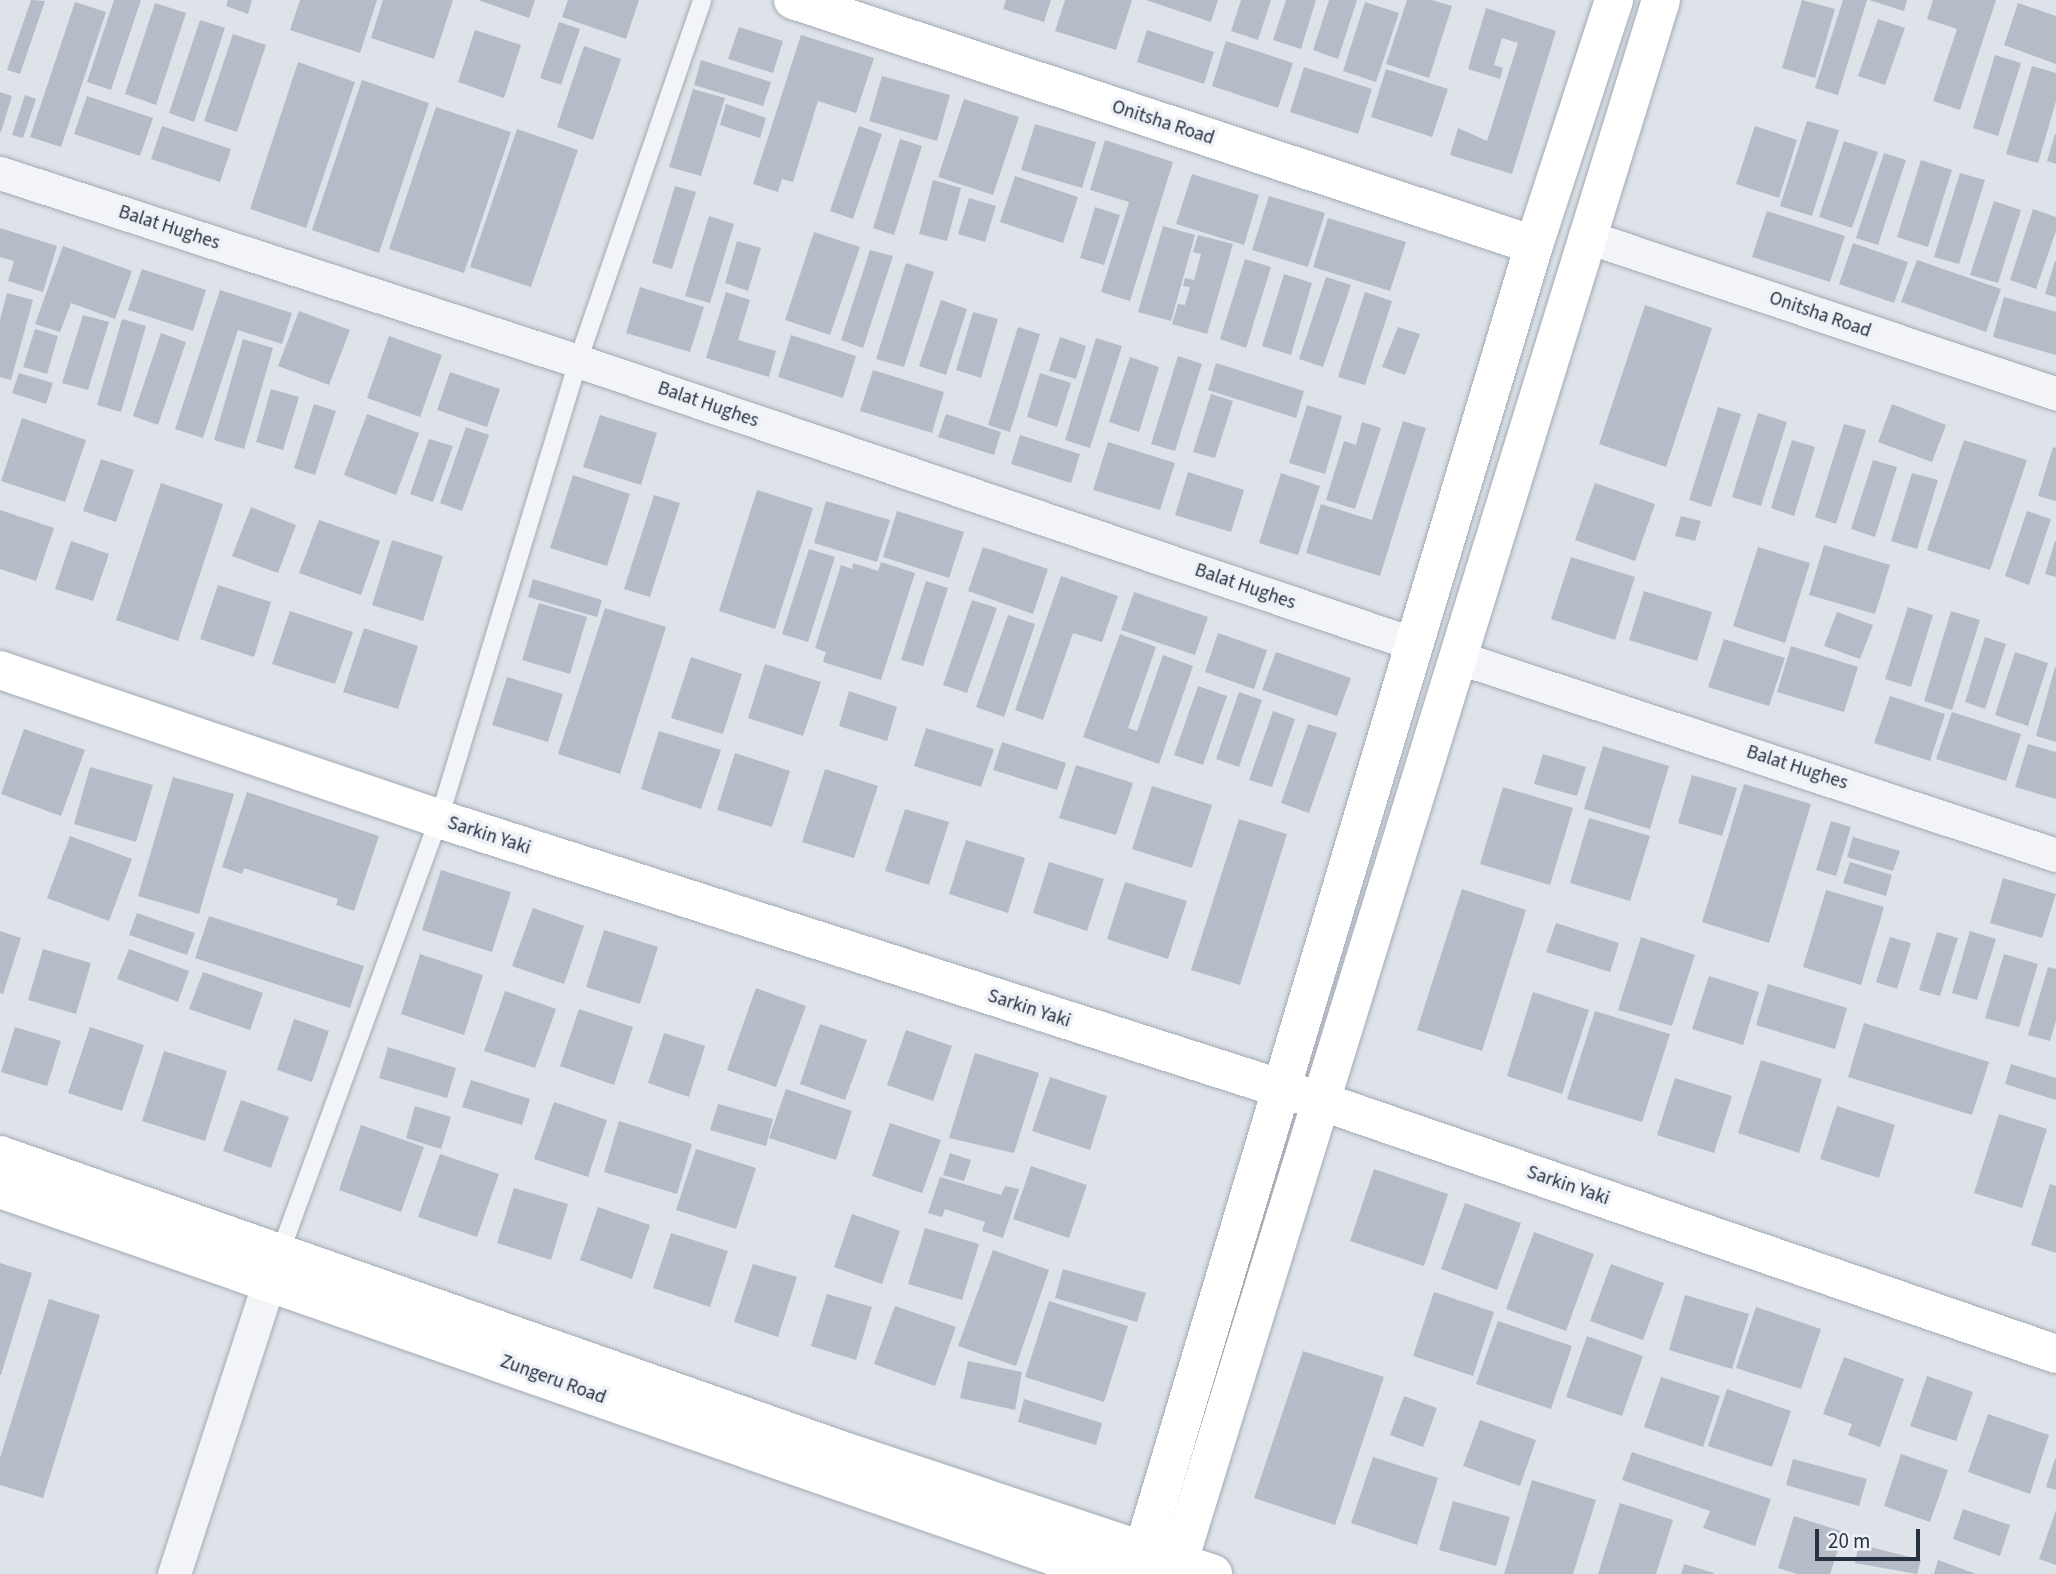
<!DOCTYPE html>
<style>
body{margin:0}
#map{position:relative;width:2056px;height:1574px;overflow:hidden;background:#dee3e9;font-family:"Source Sans 3",sans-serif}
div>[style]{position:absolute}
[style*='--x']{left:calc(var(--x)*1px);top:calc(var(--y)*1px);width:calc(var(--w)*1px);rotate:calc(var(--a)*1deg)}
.building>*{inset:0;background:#b5bcc7}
.roads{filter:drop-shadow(0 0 2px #a3aab4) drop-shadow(0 0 2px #a3aab4)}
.lane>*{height:18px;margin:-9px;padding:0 9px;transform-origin:9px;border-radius:9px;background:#f2f4f7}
.street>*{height:33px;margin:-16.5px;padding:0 16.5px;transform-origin:16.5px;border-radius:16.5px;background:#f2f4f7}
.secondary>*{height:38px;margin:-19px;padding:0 19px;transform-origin:19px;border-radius:19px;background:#fff}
span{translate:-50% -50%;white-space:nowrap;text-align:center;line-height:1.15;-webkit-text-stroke:7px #eef2f7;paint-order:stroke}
.street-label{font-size:19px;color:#263142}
.scale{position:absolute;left:1815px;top:1529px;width:105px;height:32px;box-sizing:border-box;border:4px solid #263142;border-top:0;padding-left:9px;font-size:21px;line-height:24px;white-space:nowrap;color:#263142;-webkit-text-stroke:5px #eef2f7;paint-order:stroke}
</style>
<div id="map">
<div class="building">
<i style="clip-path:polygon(31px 0,45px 1px,20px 74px,7px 70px)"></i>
<i style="clip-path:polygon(114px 0,141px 0,111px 90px,87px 82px)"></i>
<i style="clip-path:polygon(228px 0,252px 0,248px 14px,226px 6px)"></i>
<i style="clip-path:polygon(300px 0,377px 0,360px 53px,290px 30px)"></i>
<i style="clip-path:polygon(383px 0,453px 0,434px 59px,371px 38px)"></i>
<i style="clip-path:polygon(478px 0,535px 0,529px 18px)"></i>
<i style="clip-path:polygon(568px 0,639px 0,626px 39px,562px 17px)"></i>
<i style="clip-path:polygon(1006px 0,1051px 0,1044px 22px,1003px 9px)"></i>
<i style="clip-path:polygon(1065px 0,1132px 0,1116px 50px,1055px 31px)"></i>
<i style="clip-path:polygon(1146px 0,1218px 0,1211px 22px)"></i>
<i style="clip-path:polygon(1241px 0,1271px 0,1258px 40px,1231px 31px)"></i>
<i style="clip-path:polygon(1286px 0,1316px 0,1301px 49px,1273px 40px)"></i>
<i style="clip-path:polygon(1329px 0,1357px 0,1338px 59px,1313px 50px)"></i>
<i style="clip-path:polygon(1407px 0,1432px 0,1452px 6px,1429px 78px,1386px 64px)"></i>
<i style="clip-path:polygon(1802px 0,1835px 9px,1815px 78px,1782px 68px)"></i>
<i style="clip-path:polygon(1843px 0,1867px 0,1838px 95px,1815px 88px)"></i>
<i style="clip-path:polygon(1869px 0,1907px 0,1904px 11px)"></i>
<i style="clip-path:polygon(1933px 0,1996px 0,1960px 110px,1933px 101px,1957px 29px,1927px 19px)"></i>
<i style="clip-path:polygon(75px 2px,106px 12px,61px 147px,30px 137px)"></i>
<i style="clip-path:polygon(1365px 2px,1399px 13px,1376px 82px,1343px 71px)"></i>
<i style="clip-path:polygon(155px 3px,186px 13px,156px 105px,125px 94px)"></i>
<i style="clip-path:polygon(2018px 3px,2056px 16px,2056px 64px,2004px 45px)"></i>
<i style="clip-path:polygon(1486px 8px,1556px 31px,1512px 174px,1450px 155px,1458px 128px,1487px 141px,1518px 43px,1502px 38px,1494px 65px,1503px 68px,1500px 79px,1468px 69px)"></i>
<i style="clip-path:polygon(1878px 19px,1905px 28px,1885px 85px,1858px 76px)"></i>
<i style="clip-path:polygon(200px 20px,225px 28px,194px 122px,169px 113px)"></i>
<i style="clip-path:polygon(559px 22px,580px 29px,561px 85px,540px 78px)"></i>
<i style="clip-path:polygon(739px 27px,783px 41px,773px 73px,728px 59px)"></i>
<i style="clip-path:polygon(475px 30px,521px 45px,504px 98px,458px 82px)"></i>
<i style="clip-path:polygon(1147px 30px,1214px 52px,1204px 84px,1137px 62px)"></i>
<i style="clip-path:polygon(233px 34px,266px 45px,237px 132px,204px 121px)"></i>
<i style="clip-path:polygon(801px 35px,874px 58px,856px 113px,818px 101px,793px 182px,782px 179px,778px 192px,753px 184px)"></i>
<i style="clip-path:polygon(1226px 41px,1293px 63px,1278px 108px,1212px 86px)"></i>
<i style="clip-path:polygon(584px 46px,621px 59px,593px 140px,557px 127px)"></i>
<i style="clip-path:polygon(1995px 55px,2021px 63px,1998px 136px,1973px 128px)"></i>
<i style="clip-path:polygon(701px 60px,771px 82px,763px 106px,694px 85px)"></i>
<i style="clip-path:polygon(298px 62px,355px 82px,306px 228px,250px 209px)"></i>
<i style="clip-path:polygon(2032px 66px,2056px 73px,2056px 101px,2038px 163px,2006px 154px)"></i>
<i style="clip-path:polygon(1304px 67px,1372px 89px,1358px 134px,1290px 112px)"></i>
<i style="clip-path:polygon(1386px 69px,1448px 89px,1432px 137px,1371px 117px)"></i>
<i style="clip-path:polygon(882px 76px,950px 95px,937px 141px,869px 121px)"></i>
<i style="clip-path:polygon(362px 80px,429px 103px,379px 253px,312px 230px)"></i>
<i style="clip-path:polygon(693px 89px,725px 98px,701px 176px,669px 167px)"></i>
<i style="clip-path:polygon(0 92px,12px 96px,1px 132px,0 132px)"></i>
<i style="clip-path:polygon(25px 95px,36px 99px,23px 138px,12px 135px)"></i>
<i style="clip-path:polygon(87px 96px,153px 118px,140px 156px,74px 134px)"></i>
<i style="clip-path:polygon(964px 99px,1019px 117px,993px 195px,938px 177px)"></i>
<i style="clip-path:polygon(726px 104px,766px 118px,760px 138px,720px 125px)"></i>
<i style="clip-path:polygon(436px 107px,511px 132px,464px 273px,389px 249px)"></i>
<i style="clip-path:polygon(1807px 121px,1839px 130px,1812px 216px,1780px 206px)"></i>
<i style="clip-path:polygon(1035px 124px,1096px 142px,1082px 188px,1021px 170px)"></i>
<i style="clip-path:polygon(162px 126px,231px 149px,220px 182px,151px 159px)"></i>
<i style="clip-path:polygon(859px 126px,882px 134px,853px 219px,830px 211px)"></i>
<i style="clip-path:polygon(1755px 126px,1797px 140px,1779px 198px,1736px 184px)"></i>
<i style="clip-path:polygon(517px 129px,578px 150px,531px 287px,470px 267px)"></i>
<i style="clip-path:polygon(2055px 134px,2056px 134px,2056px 164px,2047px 161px)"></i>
<i style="clip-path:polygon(900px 139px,922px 146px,894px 235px,873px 228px)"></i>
<i style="clip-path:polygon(1105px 140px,1173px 162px,1130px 301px,1101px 292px,1129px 202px,1090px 190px)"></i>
<i style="clip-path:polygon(1844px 141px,1878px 152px,1852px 228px,1819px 217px)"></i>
<i style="clip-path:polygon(1884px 153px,1906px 160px,1878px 245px,1856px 238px)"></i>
<i style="clip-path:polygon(1921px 160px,1952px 170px,1928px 247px,1897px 237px)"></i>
<i style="clip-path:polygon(1960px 173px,1985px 180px,1959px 264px,1934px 257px)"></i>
<i style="clip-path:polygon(1192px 174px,1259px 195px,1244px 245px,1176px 224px)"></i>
<i style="clip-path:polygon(1015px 176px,1078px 197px,1063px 243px,1000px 222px)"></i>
<i style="clip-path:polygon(933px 180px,961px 188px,947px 241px,919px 234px)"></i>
<i style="clip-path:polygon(675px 186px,696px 192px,672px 269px,652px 263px)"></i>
<i style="clip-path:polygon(1269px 196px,1325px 213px,1308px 267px,1252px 250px)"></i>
<i style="clip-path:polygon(969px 198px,996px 206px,985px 242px,958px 234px)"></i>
<i style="clip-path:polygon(1994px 201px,2021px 210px,1998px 283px,1970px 275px)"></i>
<i style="clip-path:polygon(1095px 207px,1120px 215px,1104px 265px,1080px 258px)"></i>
<i style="clip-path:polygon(2033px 209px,2056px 217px,2056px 231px,2036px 289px,2010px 280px)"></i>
<i style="clip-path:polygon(1767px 211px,1845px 236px,1830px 282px,1752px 257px)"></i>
<i style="clip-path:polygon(709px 216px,734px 224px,710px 303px,685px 296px)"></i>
<i style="clip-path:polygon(1328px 218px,1406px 242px,1390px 291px,1313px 267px)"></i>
<i style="clip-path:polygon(1163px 226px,1195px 235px,1171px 321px,1138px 312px)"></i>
<i style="clip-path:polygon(0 228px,57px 246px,43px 292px,8px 281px,14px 261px,0 257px)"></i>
<i style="clip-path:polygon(814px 232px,860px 247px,830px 335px,785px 320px)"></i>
<i style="clip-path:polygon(1198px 235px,1233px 244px,1207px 334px,1172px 324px,1178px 304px,1185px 305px,1190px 287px,1183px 286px,1185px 278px,1194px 280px,1201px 254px,1193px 252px)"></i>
<i style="clip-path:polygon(737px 241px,761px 248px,748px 291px,725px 283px)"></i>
<i style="clip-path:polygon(1853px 243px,1908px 262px,1894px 303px,1839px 284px)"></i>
<i style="clip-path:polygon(63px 246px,132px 271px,115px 319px,71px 303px,60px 332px,35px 324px)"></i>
<i style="clip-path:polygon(870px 250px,893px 256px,863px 348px,841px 340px)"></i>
<i style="clip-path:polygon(1245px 259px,1271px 267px,1246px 348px,1220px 339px)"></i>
<i style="clip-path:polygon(1917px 260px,2001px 289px,1986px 332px,1901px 302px)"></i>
<i style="clip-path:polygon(2055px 261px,2056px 261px,2056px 297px,2045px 294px)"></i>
<i style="clip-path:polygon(906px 263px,934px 272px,904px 367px,876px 359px)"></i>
<i style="clip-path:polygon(142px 269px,206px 290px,193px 331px,128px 310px)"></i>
<i style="clip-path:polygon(1284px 274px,1312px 283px,1291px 355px,1262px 346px)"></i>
<i style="clip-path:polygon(1326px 277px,1351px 285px,1323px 367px,1299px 359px)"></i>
<i style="clip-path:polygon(640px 287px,704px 307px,690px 352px,626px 333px)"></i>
<i style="clip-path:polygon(220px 290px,292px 313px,282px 344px,238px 330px,203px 438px,175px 429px)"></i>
<i style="clip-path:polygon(726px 292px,750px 300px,738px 340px,776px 351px,769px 377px,706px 358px)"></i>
<i style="clip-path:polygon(1365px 292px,1392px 301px,1365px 385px,1338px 377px)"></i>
<i style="clip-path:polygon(7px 293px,33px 300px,11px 380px,0 377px,0 320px)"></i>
<i style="clip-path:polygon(2004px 297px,2056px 312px,2056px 355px,1993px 337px)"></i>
<i style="clip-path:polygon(941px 300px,967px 309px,946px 375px,919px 366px)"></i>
<i style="clip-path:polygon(1645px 305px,1712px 328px,1666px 467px,1599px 444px)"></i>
<i style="clip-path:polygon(299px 311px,350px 330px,329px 385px,278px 366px)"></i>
<i style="clip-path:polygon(973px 312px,998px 319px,981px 378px,956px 370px)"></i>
<i style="clip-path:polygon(83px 315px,109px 322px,88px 390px,62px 383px)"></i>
<i style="clip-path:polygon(122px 319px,146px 326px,121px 412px,97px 405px)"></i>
<i style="clip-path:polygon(1018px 327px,1040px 334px,1010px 432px,988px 425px)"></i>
<i style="clip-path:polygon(1398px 327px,1420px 334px,1405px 375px,1382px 367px)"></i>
<i style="clip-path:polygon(35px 329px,58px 336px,47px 374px,23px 367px)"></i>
<i style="clip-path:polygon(161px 333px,186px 342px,158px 425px,133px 416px)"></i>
<i style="clip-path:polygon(791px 335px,856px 356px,843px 398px,778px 377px)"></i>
<i style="clip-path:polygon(389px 336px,442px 355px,420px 417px,367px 398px)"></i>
<i style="clip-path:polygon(1060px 337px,1086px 346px,1076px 379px,1049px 371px)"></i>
<i style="clip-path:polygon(1096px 338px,1122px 346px,1090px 448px,1065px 440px)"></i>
<i style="clip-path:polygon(243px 339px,273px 348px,244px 449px,214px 440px)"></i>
<i style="clip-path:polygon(1178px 356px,1202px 364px,1175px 451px,1151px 444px)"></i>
<i style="clip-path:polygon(1130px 357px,1159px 367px,1139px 432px,1109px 422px)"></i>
<i style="clip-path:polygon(1216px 363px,1304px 391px,1296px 418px,1208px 390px)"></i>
<i style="clip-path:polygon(873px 370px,944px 392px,932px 433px,860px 411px)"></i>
<i style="clip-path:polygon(450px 372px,500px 389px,487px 427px,437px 410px)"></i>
<i style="clip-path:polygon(19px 373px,53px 383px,46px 404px,12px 393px)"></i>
<i style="clip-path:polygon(1040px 373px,1071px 383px,1057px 427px,1027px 417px)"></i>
<i style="clip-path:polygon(271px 389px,299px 397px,283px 450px,256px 442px)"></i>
<i style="clip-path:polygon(1211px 394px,1233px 401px,1215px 458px,1193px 452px)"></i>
<i style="clip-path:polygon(314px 404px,336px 411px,315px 475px,294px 468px)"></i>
<i style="clip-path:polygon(1892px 404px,1946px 425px,1932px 462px,1878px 442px)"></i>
<i style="clip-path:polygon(1307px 405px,1342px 416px,1325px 474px,1289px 463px)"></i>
<i style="clip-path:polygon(1718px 407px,1741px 414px,1711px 507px,1689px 500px)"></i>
<i style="clip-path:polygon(1758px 413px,1787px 422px,1761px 506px,1732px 497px)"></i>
<i style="clip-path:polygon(367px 414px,419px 433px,396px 495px,344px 475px)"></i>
<i style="clip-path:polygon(946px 414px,1001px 432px,994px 455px,938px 437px)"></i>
<i style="clip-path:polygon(600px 415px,657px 433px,641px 485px,583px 467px)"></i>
<i style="clip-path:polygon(22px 418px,86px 440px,65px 502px,1px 481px)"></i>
<i style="clip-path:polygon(1403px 421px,1426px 428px,1380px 576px,1306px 553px,1321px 504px,1372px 520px)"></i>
<i style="clip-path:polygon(1362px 422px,1381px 428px,1355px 509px,1326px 500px,1344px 441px,1356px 445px)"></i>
<i style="clip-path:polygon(1844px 424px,1866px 430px,1836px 524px,1815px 517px)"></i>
<i style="clip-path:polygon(466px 427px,489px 435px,462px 511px,440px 503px)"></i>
<i style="clip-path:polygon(1020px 435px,1080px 454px,1071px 483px,1011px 464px)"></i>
<i style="clip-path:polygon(429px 439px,453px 446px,433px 502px,410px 494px)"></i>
<i style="clip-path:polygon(1792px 440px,1815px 447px,1794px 516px,1771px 508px)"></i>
<i style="clip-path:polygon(1964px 440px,2027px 460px,1990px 570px,1927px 550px)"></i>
<i style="clip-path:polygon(1108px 442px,1175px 463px,1160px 510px,1093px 490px)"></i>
<i style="clip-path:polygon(2053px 447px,2056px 448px,2056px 501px,2038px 496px)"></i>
<i style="clip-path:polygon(101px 459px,134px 470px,116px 522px,83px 511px)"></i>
<i style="clip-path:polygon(1873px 460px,1897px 467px,1875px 537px,1851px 529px)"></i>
<i style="clip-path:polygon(1188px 472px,1244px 490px,1231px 532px,1175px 515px)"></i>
<i style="clip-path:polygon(1281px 473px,1320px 486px,1298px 555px,1259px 543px)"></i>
<i style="clip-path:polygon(1912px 473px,1938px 480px,1917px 549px,1891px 541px)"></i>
<i style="clip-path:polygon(573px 475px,630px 494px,607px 566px,550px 548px)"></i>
<i style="clip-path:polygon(161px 483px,223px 504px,178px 641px,116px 620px)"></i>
<i style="clip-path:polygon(1595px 483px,1655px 504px,1635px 561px,1575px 540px)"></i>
<i style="clip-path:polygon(757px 490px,813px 508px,775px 629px,719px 611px)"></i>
<i style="clip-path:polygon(654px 495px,680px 503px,650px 597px,624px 589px)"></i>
<i style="clip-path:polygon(826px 501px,890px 520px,877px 562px,814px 543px)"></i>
<i style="clip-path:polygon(251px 507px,296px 525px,278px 573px,232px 556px)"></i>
<i style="clip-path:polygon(0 510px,54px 528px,36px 581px,0 569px)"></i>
<i style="clip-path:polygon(897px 511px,964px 532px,949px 578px,883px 557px)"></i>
<i style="clip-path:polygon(2027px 511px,2051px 519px,2029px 585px,2005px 576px)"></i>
<i style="clip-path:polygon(1681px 516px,1701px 521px,1695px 541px,1675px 536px)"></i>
<i style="clip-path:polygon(319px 520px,380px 541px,361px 595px,299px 573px)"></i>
<i style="clip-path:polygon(392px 540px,443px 556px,423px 621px,372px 605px)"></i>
<i style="clip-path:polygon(71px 541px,109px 554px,93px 601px,55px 589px)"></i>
<i style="clip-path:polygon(2055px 541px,2056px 541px,2056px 577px,2045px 574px)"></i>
<i style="clip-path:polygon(1824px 545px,1890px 565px,1875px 614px,1809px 595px)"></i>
<i style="clip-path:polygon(983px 547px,1048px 569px,1033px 614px,968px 591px)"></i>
<i style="clip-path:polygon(1758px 547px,1810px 563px,1785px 643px,1733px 626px)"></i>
<i style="clip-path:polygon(809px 549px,835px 557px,808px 642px,782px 634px)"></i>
<i style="clip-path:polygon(1571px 557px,1635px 577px,1615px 640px,1551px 619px)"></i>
<i style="clip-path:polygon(881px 562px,915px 573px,881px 680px,823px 662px,826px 652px,815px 648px,841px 565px,852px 569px,853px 563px,878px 571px)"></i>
<i style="clip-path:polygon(1061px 576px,1118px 596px,1102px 642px,1073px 633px,1043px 720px,1015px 710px)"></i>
<i style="clip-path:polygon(533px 579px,602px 600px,597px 617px,528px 597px)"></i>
<i style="clip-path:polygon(926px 581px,948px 588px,923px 666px,901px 660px)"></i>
<i style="clip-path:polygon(218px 585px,271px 602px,254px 657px,200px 639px)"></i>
<i style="clip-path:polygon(1644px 591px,1712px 612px,1697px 661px,1629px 640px)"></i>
<i style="clip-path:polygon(1134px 592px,1208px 617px,1195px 655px,1121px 630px)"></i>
<i style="clip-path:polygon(972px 600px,997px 608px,967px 693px,943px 685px)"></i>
<i style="clip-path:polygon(539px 603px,587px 617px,570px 674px,522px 660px)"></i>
<i style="clip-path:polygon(1908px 607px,1933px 615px,1911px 687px,1885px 679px)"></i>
<i style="clip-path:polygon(605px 608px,666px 627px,620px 774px,558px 754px)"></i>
<i style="clip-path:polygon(290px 611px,353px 632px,335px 684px,272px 664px)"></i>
<i style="clip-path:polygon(1951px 611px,1980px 620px,1952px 710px,1924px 701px)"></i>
<i style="clip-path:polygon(1837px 612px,1873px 625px,1860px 659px,1824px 646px)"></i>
<i style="clip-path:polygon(1008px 615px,1035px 624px,1004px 717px,976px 707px)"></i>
<i style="clip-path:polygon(364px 628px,418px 646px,398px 709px,343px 692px)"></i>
<i style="clip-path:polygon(1218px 633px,1267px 650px,1254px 689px,1205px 672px)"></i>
<i style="clip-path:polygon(1120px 634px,1156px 647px,1128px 728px,1137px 731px,1163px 655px,1193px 666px,1159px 764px,1083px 737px)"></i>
<i style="clip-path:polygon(1985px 637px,2006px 644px,1985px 709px,1965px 702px)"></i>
<i style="clip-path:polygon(1724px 639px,1785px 658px,1769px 706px,1708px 687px)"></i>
<i style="clip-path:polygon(1791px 646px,1858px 667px,1844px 712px,1777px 692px)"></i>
<i style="clip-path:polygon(1276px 652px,1351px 678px,1337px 716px,1262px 690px)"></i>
<i style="clip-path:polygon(2015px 652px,2048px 663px,2028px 726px,1995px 715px)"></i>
<i style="clip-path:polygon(691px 657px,742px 674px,723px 734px,671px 718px)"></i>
<i style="clip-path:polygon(765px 664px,821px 682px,803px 736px,748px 718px)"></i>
<i style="clip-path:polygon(2055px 667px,2056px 667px,2056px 742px,2036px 736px)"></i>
<i style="clip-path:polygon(507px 677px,563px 694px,548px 742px,492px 725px)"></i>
<i style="clip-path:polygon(1198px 686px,1227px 696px,1203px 765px,1174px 755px)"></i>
<i style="clip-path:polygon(849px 691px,897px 707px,887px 741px,839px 726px)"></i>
<i style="clip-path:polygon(1239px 692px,1262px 700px,1239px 767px,1216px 759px)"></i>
<i style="clip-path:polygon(1890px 696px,1945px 714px,1930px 761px,1874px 743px)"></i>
<i style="clip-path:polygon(1273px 711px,1295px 719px,1272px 787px,1249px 780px)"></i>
<i style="clip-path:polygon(1952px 712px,2021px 734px,2006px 781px,1936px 759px)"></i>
<i style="clip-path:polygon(1308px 724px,1337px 733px,1309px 813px,1281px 803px)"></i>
<i style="clip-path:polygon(926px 728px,994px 749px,981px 787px,914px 766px)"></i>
<i style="clip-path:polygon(24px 729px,85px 750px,61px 816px,1px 794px)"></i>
<i style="clip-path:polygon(659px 731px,721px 750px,701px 809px,641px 789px)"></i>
<i style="clip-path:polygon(1002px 742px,1066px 763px,1057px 790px,993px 770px)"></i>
<i style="clip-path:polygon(2028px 744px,2056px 752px,2056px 799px,2015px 787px)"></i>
<i style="clip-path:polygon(1603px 746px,1669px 766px,1650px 829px,1584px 809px)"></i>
<i style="clip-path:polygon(735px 753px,790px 771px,772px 827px,717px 810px)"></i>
<i style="clip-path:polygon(1543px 754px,1586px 767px,1577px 796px,1534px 784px)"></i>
<i style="clip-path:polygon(1076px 765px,1133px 783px,1116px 835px,1059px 818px)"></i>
<i style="clip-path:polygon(90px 767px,153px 785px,136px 842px,74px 824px)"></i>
<i style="clip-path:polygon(825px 769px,878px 786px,854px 858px,802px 842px)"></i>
<i style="clip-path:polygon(1692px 775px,1737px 788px,1722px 836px,1678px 823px)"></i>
<i style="clip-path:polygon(173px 777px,234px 794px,199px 914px,138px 896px)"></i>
<i style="clip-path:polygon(1744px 784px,1811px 804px,1769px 943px,1702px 922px)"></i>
<i style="clip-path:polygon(1152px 786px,1212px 805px,1192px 868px,1132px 849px)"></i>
<i style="clip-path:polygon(1503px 787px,1573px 808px,1550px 885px,1480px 864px)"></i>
<i style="clip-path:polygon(247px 792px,379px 836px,354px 911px,336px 905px,338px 899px,244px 868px,242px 874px,222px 867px)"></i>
<i style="clip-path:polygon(905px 809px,949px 822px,929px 885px,885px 871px)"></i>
<i style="clip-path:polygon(1589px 818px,1650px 836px,1630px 901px,1570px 883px)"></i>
<i style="clip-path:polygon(1239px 819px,1287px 834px,1240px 985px,1191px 970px)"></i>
<i style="clip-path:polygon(1831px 821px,1851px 827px,1836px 876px,1816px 870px)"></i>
<i style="clip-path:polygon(70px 836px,132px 859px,109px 921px,47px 898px)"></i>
<i style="clip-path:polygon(1853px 837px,1900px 851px,1893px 871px,1847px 857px)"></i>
<i style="clip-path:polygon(966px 840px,1025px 858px,1008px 913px,949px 894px)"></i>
<i style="clip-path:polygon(1049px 862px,1104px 879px,1087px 931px,1033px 913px)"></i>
<i style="clip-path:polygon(1850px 862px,1892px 875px,1886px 896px,1843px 883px)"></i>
<i style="clip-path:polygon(441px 870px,511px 892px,492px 952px,422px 930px)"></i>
<i style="clip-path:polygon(2003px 878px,2056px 894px,2042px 938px,1990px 923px)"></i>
<i style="clip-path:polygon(1125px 882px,1187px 901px,1168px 959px,1107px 939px)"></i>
<i style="clip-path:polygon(1462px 889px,1526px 910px,1482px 1051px,1417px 1030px)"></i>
<i style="clip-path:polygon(1826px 890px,1884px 907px,1861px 985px,1803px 967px)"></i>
<i style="clip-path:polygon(533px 908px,584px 926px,564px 984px,512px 966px)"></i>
<i style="clip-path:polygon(137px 913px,195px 933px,187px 955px,129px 935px)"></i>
<i style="clip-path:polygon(209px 916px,364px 966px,350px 1008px,195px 958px)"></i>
<i style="clip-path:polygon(1556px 923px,1619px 943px,1610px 972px,1546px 952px)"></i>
<i style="clip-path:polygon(604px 930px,658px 947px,640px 1004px,586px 987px)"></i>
<i style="clip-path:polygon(0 931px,21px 938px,3px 994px,0 993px)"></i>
<i style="clip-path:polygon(1970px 931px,1996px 939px,1977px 1000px,1952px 993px)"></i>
<i style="clip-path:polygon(1937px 932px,1958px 938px,1940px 996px,1919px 990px)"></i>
<i style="clip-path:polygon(1641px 937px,1695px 955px,1672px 1026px,1618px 1010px)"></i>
<i style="clip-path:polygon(1890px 937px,1911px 943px,1897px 989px,1876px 982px)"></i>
<i style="clip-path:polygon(43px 949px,91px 963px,76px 1014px,28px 1000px)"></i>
<i style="clip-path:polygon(129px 949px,189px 971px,178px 1002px,117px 979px)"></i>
<i style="clip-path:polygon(420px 954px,483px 975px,464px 1035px,401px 1014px)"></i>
<i style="clip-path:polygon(2004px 954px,2038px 964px,2019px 1027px,1985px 1018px)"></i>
<i style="clip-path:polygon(2048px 967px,2056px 969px,2056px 1020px,2050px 1041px,2028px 1035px)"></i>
<i style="clip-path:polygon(203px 972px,263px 993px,250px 1030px,189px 1009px)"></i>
<i style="clip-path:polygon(1709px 976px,1759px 992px,1743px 1045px,1692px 1029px)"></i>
<i style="clip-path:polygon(1768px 984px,1847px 1008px,1835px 1049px,1756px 1025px)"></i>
<i style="clip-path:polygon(756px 988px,806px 1006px,776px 1087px,727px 1070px)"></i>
<i style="clip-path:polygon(505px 991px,556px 1009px,535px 1068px,484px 1051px)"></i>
<i style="clip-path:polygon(1533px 992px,1589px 1010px,1562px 1094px,1507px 1076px)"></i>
<i style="clip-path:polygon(579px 1009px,633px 1027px,614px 1085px,560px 1066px)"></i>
<i style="clip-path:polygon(1595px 1011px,1670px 1034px,1642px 1122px,1567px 1099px)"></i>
<i style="clip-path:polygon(294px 1019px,329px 1031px,312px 1082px,277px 1070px)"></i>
<i style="clip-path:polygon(1864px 1023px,1989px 1062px,1972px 1115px,1848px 1077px)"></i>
<i style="clip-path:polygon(820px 1024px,867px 1040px,845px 1100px,800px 1084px)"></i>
<i style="clip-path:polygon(15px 1027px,61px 1041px,47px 1086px,1px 1072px)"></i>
<i style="clip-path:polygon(90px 1027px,144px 1045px,122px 1111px,68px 1093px)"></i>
<i style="clip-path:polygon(906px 1030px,952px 1046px,933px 1101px,887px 1085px)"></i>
<i style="clip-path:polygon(664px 1033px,705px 1046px,689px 1097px,648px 1083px)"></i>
<i style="clip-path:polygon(388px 1047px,456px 1068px,447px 1098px,379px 1078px)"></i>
<i style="clip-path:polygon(164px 1051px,227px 1071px,205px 1141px,142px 1121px)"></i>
<i style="clip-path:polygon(975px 1053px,1039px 1073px,1014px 1153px,949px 1138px)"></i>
<i style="clip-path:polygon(1761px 1060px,1822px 1079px,1799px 1153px,1738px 1133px)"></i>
<i style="clip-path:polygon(2011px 1064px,2056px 1078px,2056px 1100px,2005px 1084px)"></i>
<i style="clip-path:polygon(1050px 1077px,1107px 1096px,1090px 1150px,1032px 1131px)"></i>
<i style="clip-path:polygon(1675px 1078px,1732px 1096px,1714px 1153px,1657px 1135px)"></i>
<i style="clip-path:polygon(471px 1080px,530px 1099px,522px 1125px,462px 1107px)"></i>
<i style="clip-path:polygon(786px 1089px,852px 1111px,836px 1160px,769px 1138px)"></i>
<i style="clip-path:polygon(241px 1100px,289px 1117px,271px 1168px,223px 1151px)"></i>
<i style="clip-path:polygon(554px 1102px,607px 1120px,588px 1177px,534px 1159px)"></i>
<i style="clip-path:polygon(718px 1104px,773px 1119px,766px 1146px,710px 1130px)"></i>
<i style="clip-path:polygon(415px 1106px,451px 1117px,441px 1149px,406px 1138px)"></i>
<i style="clip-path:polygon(1837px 1106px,1895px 1125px,1879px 1178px,1820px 1159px)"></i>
<i style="clip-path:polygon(1999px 1114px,2047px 1129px,2022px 1208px,1974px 1193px)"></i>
<i style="clip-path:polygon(619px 1121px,692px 1144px,677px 1194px,604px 1172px)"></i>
<i style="clip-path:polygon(890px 1123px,941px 1140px,922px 1193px,872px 1176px)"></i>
<i style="clip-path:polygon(361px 1125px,424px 1147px,401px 1212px,339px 1190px)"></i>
<i style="clip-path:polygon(696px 1149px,756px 1168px,736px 1229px,676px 1210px)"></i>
<i style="clip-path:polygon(950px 1153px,971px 1160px,964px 1181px,943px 1175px)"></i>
<i style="clip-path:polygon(440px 1154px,499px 1174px,477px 1237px,418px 1217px)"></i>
<i style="clip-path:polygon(1031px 1166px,1087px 1185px,1069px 1238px,1013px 1219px)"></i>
<i style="clip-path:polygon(1374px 1169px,1448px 1194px,1424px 1266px,1350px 1241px)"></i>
<i style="clip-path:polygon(940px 1177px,1001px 1195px,1005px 1186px,1019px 1189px,1003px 1238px,982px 1231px,985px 1222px,945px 1209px,942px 1217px,928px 1213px)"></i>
<i style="clip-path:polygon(2050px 1184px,2056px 1186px,2056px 1253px,2031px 1245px)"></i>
<i style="clip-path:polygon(514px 1188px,568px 1204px,551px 1260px,497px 1243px)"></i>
<i style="clip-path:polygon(1465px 1203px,1521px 1223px,1497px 1290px,1441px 1269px)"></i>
<i style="clip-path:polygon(598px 1207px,650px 1225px,632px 1279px,580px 1260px)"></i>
<i style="clip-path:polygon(852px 1214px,900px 1231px,882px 1284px,834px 1267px)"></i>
<i style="clip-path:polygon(925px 1228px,979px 1244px,962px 1300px,908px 1284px)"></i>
<i style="clip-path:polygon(1534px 1232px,1594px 1254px,1566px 1331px,1506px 1309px)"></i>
<i style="clip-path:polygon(671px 1233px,728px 1251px,710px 1307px,653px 1288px)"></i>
<i style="clip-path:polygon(993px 1250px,1049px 1270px,1016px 1366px,958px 1346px)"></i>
<i style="clip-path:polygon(0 1263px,32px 1273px,1px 1375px,0 1375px)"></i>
<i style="clip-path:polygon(753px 1264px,797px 1277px,778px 1337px,734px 1322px)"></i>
<i style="clip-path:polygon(1611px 1264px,1664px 1283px,1643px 1340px,1590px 1321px)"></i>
<i style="clip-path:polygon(1063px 1269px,1146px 1293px,1137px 1322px,1055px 1298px)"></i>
<i style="clip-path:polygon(1434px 1292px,1494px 1312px,1473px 1376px,1413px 1356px)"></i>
<i style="clip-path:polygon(827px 1294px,872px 1307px,856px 1360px,811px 1346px)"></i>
<i style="clip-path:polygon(1685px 1295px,1749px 1314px,1732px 1369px,1669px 1350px)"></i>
<i style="clip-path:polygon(49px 1299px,100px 1315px,43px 1498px,0 1485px,0 1458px)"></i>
<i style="clip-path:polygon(1049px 1301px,1128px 1326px,1104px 1402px,1025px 1377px)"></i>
<i style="clip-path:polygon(895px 1306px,956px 1327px,935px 1386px,874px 1364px)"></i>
<i style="clip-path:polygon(1756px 1307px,1821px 1329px,1801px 1389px,1736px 1368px)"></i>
<i style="clip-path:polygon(1498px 1321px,1572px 1346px,1551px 1409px,1476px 1384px)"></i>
<i style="clip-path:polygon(1587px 1336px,1643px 1356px,1622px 1416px,1566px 1397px)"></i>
<i style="clip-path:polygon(1303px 1351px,1384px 1377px,1335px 1525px,1254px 1498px)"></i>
<i style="clip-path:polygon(1844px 1357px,1904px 1379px,1880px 1447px,1848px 1435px,1852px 1424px,1823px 1414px)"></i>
<i style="clip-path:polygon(968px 1361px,1022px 1372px,1015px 1410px,960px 1398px)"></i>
<i style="clip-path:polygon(1927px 1376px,1973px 1392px,1956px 1441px,1910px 1426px)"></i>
<i style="clip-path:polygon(1661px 1377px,1720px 1396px,1703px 1447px,1644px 1427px)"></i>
<i style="clip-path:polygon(1727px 1389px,1791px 1411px,1772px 1467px,1708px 1446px)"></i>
<i style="clip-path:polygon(1404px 1396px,1437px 1408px,1423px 1447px,1390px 1435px)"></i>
<i style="clip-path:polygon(1024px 1399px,1102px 1423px,1096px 1445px,1018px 1422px)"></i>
<i style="clip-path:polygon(1988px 1414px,2049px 1435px,2030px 1494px,1968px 1472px)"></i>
<i style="clip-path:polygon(1480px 1420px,1536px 1440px,1520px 1486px,1463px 1466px)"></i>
<i style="clip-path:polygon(1632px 1452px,1771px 1499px,1755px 1546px,1703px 1528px,1710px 1511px,1622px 1480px)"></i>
<i style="clip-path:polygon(1901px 1454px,1948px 1470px,1930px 1522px,1884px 1506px)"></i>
<i style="clip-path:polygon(1373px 1457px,1438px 1478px,1417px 1545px,1351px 1523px)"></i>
<i style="clip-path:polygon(1793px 1459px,1867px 1479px,1859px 1506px,1786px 1485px)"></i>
<i style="clip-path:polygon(2055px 1459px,2056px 1459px,2056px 1490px,2046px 1487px)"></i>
<i style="clip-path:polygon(1532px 1480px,1596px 1500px,1573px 1574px,1504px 1574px)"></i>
<i style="clip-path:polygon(1453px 1501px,1510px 1517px,1496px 1566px,1439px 1550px)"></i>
<i style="clip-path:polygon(1620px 1503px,1673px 1520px,1656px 1574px,1598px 1574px)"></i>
<i style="clip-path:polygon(1963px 1509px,2010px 1525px,2000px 1556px,1953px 1539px)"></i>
<i style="clip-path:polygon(2056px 1510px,2056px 1565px,2039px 1559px)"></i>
<i style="clip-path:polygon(1794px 1516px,1844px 1532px,1830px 1574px,1797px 1574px,1778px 1568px)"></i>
<i style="clip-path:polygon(1859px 1544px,1921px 1560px,1917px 1574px,1855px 1563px)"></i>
<i style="clip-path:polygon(1938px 1560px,1976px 1574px,1934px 1574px)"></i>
<i style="clip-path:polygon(1684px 1564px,1714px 1573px,1714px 1574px,1681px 1574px)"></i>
</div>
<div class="roads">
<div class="lane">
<i style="--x:280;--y:1253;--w:462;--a:-69.9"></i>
<i style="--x:439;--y:819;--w:479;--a:-73.1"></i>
<i style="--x:578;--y:361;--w:382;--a:-71"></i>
</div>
<div class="street">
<i style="--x:0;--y:173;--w:608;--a:18.02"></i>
<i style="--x:578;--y:361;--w:883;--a:18.7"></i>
<i style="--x:1585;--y:236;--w:497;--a:18.5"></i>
<i style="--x:1457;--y:657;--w:631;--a:18.29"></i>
<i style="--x:174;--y:1574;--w:308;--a:-72"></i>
</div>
<div class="secondary">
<i style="--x:793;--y:0;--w:780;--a:18.3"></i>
<i style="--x:0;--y:670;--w:464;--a:18.7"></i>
<i style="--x:439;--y:819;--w:928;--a:17.75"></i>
<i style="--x:1323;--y:1102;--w:775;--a:18.97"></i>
<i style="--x:0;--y:1155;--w:894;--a:19.33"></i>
<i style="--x:844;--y:1451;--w:389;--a:18.4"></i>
<i style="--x:0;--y:1189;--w:1170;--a:19.21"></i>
<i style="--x:1136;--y:1574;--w:1387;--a:-73.33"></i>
<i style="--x:1534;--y:245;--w:258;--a:-71.9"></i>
<i style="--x:1175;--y:1574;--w:1647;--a:-72.84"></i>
</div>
</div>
<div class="street-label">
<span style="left:1163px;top:123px;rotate:18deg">Onitsha Road</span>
<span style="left:169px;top:228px;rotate:18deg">Balat Hughes</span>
<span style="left:1820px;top:315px;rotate:19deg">Onitsha Road</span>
<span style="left:708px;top:405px;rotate:19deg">Balat Hughes</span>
<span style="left:1245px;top:587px;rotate:19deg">Balat Hughes</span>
<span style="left:1797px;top:768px;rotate:18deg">Balat Hughes</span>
<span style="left:489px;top:836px;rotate:18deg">Sarkin Yaki</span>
<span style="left:1029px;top:1009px;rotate:18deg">Sarkin Yaki</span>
<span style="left:1568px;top:1186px;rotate:19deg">Sarkin Yaki</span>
<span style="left:553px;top:1380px;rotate:20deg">Zungeru Road</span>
</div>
<div class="scale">20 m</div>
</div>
